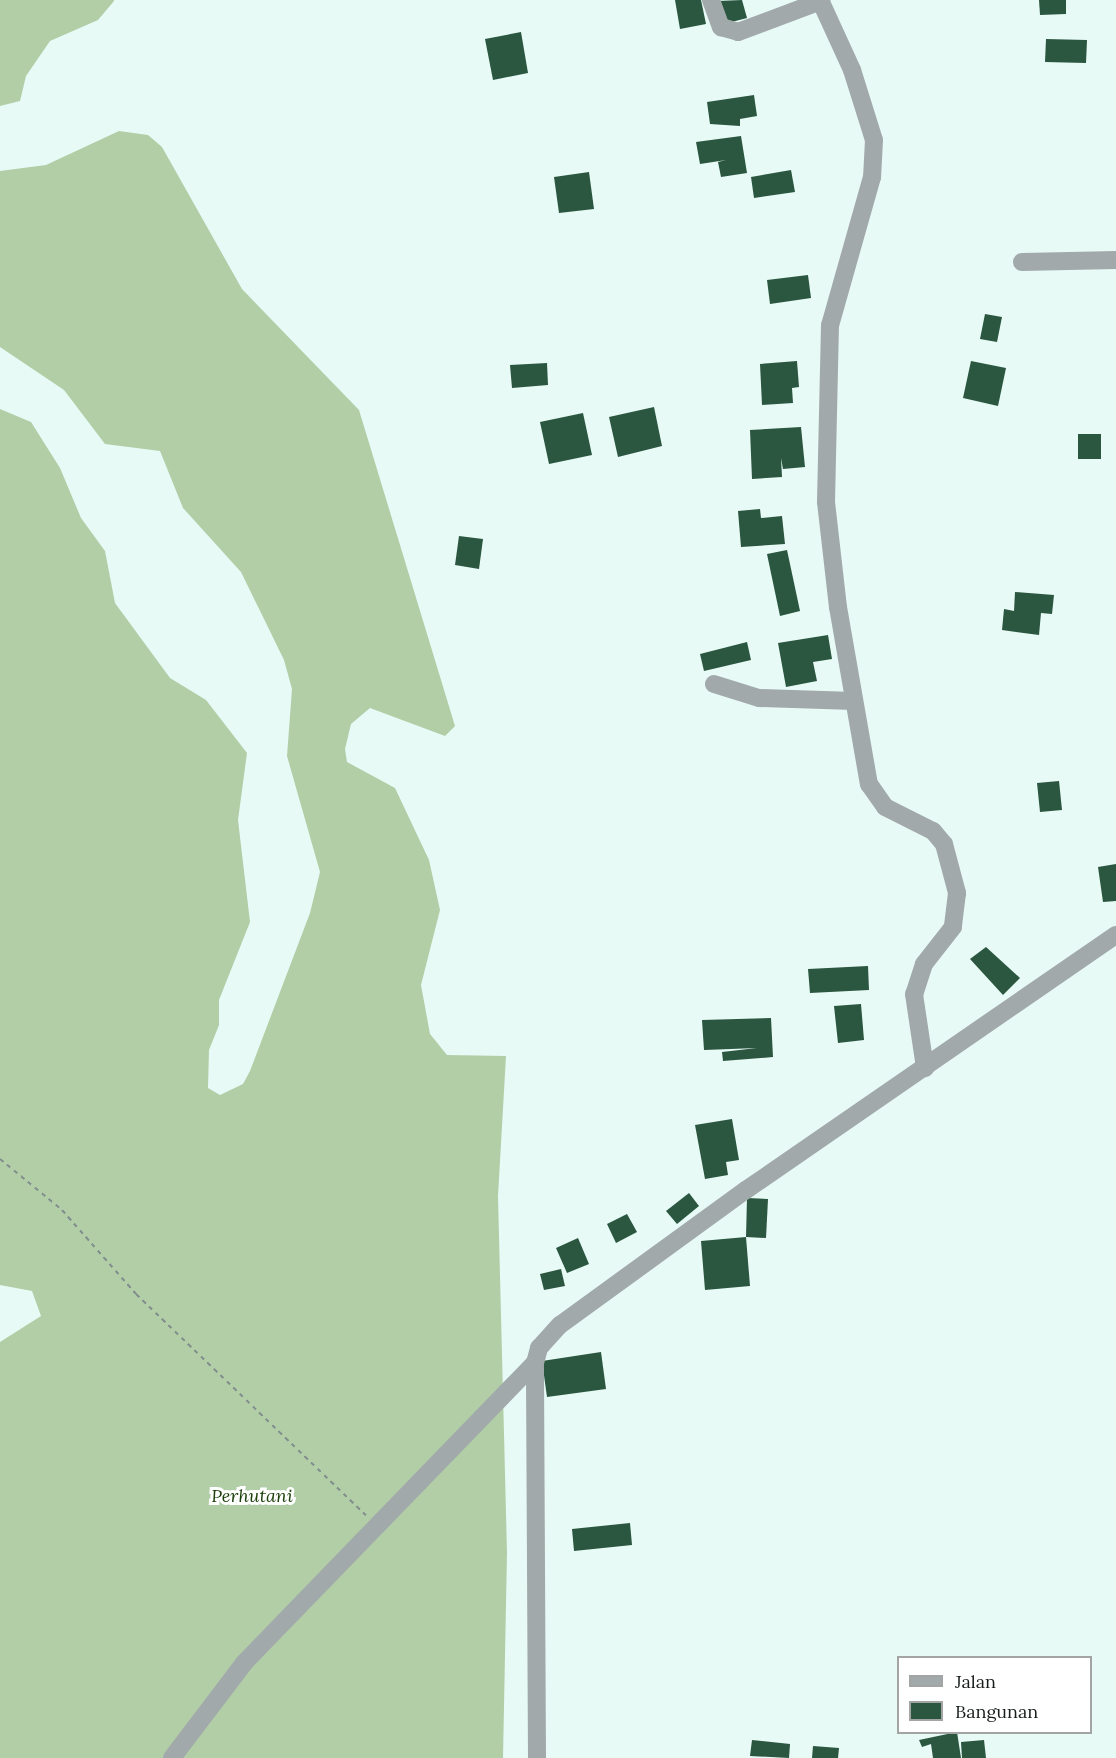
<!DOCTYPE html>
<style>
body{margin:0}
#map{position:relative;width:1116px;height:1758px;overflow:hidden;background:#e7faf6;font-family:Lora,serif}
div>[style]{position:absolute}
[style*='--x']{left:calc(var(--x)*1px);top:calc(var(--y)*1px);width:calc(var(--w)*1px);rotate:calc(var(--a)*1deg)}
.forest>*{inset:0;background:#b1cea7}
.building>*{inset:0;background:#2b5640}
.path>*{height:2px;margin-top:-1px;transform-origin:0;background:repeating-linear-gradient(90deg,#828e8c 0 4.5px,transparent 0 9px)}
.minor>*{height:18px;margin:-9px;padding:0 9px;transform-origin:9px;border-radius:9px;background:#a2a9aa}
span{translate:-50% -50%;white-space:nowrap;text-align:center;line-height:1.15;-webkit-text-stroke:6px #fff;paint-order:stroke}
.park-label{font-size:18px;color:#1b4009;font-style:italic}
.legend{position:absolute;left:897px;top:1656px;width:195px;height:78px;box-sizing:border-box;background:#fff;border:2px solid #a2a5a4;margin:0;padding:8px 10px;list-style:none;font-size:18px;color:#171d1c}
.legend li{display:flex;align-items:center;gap:12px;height:30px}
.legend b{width:30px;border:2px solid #a2a5a4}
</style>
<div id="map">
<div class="forest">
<i style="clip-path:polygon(0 0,114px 0,114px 1px,98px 20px,50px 41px,26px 76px,20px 101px,0 106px)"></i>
<i style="clip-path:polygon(119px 131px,148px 135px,162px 147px,242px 289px,359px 410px,455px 726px,445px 736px,370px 708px,351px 724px,345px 749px,347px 762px,395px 788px,429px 860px,440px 910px,421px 985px,430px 1034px,447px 1055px,506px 1056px,498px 1196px,507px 1553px,503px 1758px,0 1758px,0 1342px,41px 1316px,32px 1291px,0 1285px,0 409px,31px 422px,60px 468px,81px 518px,105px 551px,115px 603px,170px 678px,206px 700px,247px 753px,238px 820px,250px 922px,219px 1000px,219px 1025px,209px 1050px,208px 1088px,220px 1095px,243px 1084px,250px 1071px,310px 913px,320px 872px,287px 756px,292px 689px,284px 660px,241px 572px,183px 508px,160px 451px,105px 444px,64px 390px,0 347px,0 171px,46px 165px)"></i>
</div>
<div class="building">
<i style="clip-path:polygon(675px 0,701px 0,706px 24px,680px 29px)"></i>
<i style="clip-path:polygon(742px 0,747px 18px,724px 24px,718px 1px)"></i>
<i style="clip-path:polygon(1039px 0,1066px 0,1066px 14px,1040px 15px)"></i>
<i style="clip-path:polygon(521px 32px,528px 73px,493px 80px,485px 39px)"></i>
<i style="clip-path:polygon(1046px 39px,1087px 40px,1086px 63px,1045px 62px)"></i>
<i style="clip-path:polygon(754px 95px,757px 116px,740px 119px,740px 126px,710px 124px,707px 102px)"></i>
<i style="clip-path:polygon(741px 136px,747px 173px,721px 177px,718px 162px,726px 160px,700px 164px,696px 142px)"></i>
<i style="clip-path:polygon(791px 170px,795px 192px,754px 198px,751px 177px)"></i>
<i style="clip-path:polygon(589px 172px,594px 209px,559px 213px,554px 177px)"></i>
<i style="clip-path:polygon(808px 275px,811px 298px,770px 304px,767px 280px)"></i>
<i style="clip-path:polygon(985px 314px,1002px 317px,997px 342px,980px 339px)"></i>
<i style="clip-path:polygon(797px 361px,799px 387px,792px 388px,793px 403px,762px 405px,760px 364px)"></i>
<i style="clip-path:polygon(971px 361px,1006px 368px,998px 406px,963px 398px)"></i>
<i style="clip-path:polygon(547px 363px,548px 385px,512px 388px,510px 365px)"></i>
<i style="clip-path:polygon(654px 407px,662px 446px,618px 457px,609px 417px)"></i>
<i style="clip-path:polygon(583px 413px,592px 455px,549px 464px,540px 422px)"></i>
<i style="clip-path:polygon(801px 427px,805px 467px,783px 469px,781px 458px,782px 477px,752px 479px,750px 430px)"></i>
<i style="clip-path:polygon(1078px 434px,1101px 434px,1101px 459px,1078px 459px)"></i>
<i style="clip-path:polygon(760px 509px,761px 518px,782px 516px,785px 544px,741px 547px,738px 511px)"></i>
<i style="clip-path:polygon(459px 536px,483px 539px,479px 569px,455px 565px)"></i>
<i style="clip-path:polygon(787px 550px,800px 611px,780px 616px,767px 554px)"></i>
<i style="clip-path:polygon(1015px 592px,1054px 595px,1052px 614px,1041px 613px,1039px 635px,1002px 630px,1004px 609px,1014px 611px)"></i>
<i style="clip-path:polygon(828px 635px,832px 659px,813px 662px,817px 681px,786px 687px,778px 643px)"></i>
<i style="clip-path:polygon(747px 642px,751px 660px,704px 671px,700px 654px)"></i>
<i style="clip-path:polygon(1059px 781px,1062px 810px,1040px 812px,1037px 783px)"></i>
<i style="clip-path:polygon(1116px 864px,1116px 901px,1103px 902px,1098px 867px)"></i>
<i style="clip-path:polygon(986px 947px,1020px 978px,1003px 995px,970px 959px)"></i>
<i style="clip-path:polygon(868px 966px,869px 990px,810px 993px,808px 969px)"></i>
<i style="clip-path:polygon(861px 1004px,864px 1040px,838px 1043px,834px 1006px)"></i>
<i style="clip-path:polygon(771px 1018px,773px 1057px,723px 1061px,722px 1052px,757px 1048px,704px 1050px,702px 1020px)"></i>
<i style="clip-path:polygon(732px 1119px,739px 1160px,726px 1162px,728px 1175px,705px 1179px,695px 1125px)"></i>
<i style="clip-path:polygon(689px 1193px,699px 1206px,677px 1224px,666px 1211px)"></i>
<i style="clip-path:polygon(747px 1198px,768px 1199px,766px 1238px,746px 1237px)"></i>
<i style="clip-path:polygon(627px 1214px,637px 1232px,616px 1243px,607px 1224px)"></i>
<i style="clip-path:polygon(746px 1237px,750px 1286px,705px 1290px,701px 1241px)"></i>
<i style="clip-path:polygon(578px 1238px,589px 1264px,567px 1273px,556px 1248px)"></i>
<i style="clip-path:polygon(561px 1269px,565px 1286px,544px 1290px,540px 1274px)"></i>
<i style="clip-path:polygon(601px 1352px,606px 1389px,547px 1397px,542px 1361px)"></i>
<i style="clip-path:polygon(630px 1523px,632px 1545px,574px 1551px,572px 1529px)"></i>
<i style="clip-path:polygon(957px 1732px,961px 1758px,933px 1758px,931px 1744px,922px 1747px,919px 1740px)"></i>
<i style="clip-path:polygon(752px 1740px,790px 1744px,789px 1758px,750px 1756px)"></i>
<i style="clip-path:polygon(984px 1740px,986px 1758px,962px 1758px,961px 1742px)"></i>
<i style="clip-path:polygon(813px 1746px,839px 1748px,838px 1758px,812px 1758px)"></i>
</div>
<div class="path">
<i style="--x:0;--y:1159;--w:80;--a:39.4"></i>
<i style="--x:62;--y:1210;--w:112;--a:48.6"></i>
<i style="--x:136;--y:1294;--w:319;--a:43.9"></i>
</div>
<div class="minor">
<i style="--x:711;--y:0;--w:29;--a:70"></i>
<i style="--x:721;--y:27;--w:18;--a:16"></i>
<i style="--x:738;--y:32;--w:89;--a:-20.5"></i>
<i style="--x:820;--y:0;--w:77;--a:65.4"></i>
<i style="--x:852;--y:70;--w:73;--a:72.6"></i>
<i style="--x:874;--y:140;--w:37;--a:93"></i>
<i style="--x:872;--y:177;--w:154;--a:105.8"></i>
<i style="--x:830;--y:325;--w:177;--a:91.3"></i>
<i style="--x:826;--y:502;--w:106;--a:83.5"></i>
<i style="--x:838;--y:607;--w:180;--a:80.1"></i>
<i style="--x:869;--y:784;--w:28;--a:55"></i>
<i style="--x:885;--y:807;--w:54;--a:26.6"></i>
<i style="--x:933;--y:831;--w:17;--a:50"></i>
<i style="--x:944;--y:844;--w:51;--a:75.1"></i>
<i style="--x:957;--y:893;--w:34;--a:97"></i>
<i style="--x:953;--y:927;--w:47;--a:128.1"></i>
<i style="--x:924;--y:964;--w:32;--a:108"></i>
<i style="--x:914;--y:994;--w:75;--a:81.5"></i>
<i style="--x:1022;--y:262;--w:94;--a:-1.2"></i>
<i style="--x:714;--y:684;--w:47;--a:17.3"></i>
<i style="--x:759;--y:698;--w:95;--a:1.8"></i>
<i style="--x:172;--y:1758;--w:119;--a:-52.8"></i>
<i style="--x:244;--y:1663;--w:418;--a:-45.9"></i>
<i style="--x:537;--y:1758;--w:395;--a:-90.3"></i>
<i style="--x:535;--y:1363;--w:16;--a:-75"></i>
<i style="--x:539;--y:1348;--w:31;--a:-48"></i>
<i style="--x:560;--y:1325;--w:230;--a:-36"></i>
<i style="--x:746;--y:1190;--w:449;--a:-34.6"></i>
</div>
<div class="park-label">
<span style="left:252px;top:1496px">Perhutani</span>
</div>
<ul class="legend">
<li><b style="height:8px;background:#a2a9aa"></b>Jalan</li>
<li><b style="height:16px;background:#2b5640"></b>Bangunan</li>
</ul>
</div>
